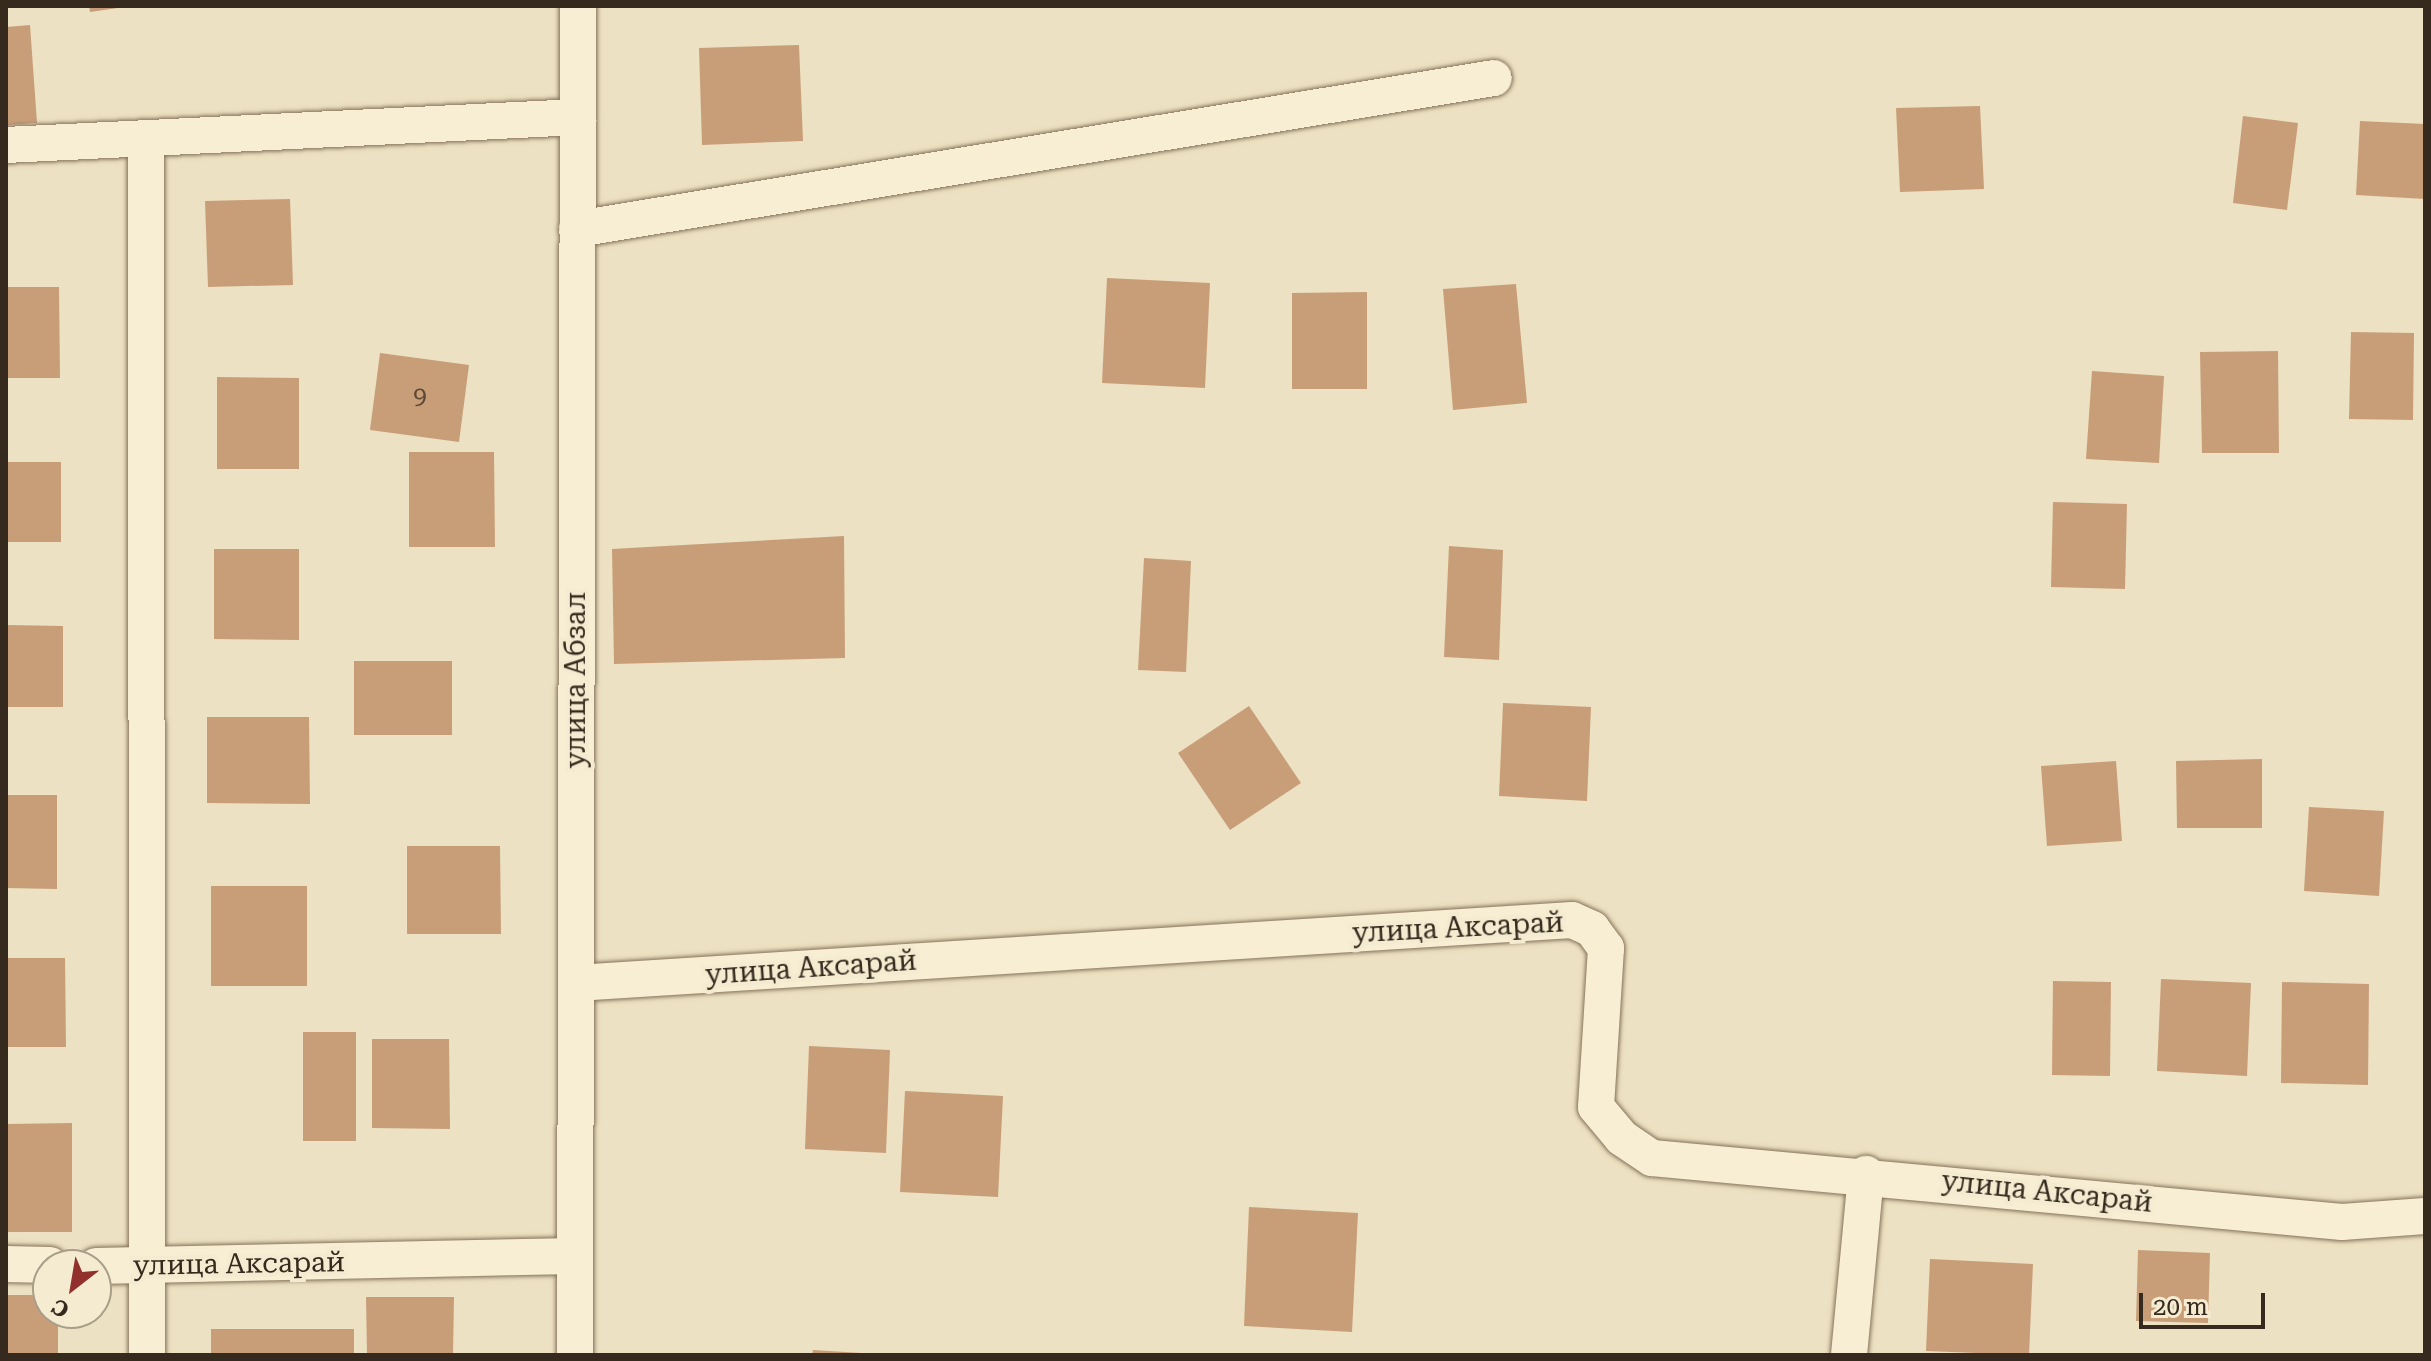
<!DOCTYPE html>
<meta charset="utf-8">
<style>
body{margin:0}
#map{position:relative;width:2431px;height:1361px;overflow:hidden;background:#ece1c2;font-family:"Roboto Serif",serif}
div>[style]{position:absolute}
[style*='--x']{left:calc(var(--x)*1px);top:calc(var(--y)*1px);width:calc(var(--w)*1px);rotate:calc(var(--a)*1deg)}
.building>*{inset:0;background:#c89e79}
.roads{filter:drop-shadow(0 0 2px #85725a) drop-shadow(0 0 2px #85725a)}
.street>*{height:36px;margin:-18px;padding:0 18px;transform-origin:18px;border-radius:18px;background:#f7eed4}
span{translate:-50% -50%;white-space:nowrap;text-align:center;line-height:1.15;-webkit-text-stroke:8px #f4ebd1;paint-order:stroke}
.number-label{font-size:24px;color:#5a4734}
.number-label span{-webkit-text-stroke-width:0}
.street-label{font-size:28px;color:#352a1d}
.frame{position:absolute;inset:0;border:8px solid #352a1d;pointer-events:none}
.north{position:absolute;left:32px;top:1249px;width:80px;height:80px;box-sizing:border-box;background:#f4ebd1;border:2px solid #a89e89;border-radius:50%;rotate:211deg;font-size:22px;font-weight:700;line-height:32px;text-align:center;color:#352a1d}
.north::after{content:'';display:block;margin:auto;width:28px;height:36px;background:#91302c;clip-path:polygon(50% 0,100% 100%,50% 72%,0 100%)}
.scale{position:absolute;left:2139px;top:1293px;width:126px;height:36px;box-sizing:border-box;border:4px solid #352a1d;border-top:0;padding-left:10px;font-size:24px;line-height:28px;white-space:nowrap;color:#352a1d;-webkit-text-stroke:6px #f4ebd1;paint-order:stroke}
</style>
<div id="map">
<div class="building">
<i style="clip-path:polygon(89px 6px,117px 6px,118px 8px,90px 12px)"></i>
<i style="clip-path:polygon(30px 25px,37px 123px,6px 125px,6px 27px)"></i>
<i style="clip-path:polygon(799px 45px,803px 141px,702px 145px,699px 48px)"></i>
<i style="clip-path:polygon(1980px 106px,1984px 189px,1900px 192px,1896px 108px)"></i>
<i style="clip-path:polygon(2243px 116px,2298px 123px,2287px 210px,2233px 203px)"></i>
<i style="clip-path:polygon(2360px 121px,2425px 124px,2425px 199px,2356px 195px)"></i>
<i style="clip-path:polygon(290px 199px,293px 285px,208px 287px,205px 201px)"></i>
<i style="clip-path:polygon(1107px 278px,1210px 283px,1205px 388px,1102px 383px)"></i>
<i style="clip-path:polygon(1516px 284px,1527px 403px,1453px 410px,1443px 289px)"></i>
<i style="clip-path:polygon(6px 287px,59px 287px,60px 378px,6px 378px)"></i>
<i style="clip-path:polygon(1367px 292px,1367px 389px,1292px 389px,1292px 293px)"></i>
<i style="clip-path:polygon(2351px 332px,2414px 333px,2413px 420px,2349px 419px)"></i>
<i style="clip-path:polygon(2278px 351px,2279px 453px,2202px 453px,2200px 352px)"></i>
<i style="clip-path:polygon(380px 353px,469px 365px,459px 442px,370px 430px)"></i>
<i style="clip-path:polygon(2092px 371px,2164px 376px,2159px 463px,2086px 459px)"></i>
<i style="clip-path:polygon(217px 377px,299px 378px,299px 469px,217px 469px)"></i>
<i style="clip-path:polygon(409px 452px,494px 452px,495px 547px,409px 547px)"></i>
<i style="clip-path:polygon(6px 462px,61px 462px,61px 542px,6px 542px)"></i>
<i style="clip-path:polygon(2053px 502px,2127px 504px,2125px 589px,2051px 587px)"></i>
<i style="clip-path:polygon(844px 536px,845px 658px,614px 664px,612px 549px)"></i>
<i style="clip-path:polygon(1449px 546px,1503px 550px,1499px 660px,1444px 657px)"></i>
<i style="clip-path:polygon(214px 549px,299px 549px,299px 640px,214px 639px)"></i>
<i style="clip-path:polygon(1144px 558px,1191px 561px,1186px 672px,1138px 670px)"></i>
<i style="clip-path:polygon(6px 625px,63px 626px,63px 707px,6px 707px)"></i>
<i style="clip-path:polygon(354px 661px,452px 661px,452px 735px,354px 735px)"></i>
<i style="clip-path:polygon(1503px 703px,1591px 707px,1587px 801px,1499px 796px)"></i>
<i style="clip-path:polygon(1249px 706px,1301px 783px,1230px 830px,1178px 753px)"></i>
<i style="clip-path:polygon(207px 717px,309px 717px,310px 804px,207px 803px)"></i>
<i style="clip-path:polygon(2262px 759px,2262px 828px,2177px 828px,2176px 761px)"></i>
<i style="clip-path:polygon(2116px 761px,2122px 841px,2047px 846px,2041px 766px)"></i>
<i style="clip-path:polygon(6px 795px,57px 795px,57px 889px,6px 888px)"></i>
<i style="clip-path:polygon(2309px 807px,2384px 811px,2379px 896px,2304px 891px)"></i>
<i style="clip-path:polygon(407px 846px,500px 846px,501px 934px,407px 934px)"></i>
<i style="clip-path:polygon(211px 886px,307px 886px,307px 986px,211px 986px)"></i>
<i style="clip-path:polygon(6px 958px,65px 958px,66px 1047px,6px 1047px)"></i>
<i style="clip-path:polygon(2161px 979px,2251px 983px,2247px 1076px,2157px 1071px)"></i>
<i style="clip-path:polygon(2053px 981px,2111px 982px,2110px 1076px,2052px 1075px)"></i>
<i style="clip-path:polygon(2282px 982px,2369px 984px,2368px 1085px,2281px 1083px)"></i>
<i style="clip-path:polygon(303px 1032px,356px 1032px,356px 1141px,303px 1141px)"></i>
<i style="clip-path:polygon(372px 1039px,449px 1039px,450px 1129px,372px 1128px)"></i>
<i style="clip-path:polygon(809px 1046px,890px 1050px,886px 1153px,805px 1149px)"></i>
<i style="clip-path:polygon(905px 1091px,1003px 1096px,998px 1197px,900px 1192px)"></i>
<i style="clip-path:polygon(72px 1123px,72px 1232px,6px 1232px,6px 1124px)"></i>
<i style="clip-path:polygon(1249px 1207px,1358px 1213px,1352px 1332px,1244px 1326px)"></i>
<i style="clip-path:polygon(2138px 1250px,2210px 1253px,2208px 1323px,2136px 1321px)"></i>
<i style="clip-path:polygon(1930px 1259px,2033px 1264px,2029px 1355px,1926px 1351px)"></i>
<i style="clip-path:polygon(6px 1295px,48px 1295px,48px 1313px,58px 1313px,58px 1355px,6px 1355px)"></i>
<i style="clip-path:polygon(366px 1297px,454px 1297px,453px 1355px,367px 1355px)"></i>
<i style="clip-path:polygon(211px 1329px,354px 1329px,354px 1355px,211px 1355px)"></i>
<i style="clip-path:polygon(813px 1350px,861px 1353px,861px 1355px,812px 1355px)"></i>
</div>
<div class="roads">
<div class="street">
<i style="--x:146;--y:138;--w:1217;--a:89.95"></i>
<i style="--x:6;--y:145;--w:573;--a:-2.8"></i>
<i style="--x:577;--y:229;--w:929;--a:-9.35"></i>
<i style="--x:576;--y:983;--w:998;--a:-3.62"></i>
<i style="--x:1572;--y:920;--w:22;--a:24"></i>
<i style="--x:1592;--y:929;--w:24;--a:54"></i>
<i style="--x:1606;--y:948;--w:159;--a:93.6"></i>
<i style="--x:1596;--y:1107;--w:40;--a:50"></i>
<i style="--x:1622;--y:1138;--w:36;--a:34"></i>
<i style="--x:1652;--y:1158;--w:693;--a:5.3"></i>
<i style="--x:2342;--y:1222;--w:83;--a:-4.1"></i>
<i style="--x:6;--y:1264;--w:44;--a:1.3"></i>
<i style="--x:96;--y:1266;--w:479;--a:-1.2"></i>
<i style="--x:575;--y:1355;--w:1349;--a:-89.87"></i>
<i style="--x:1849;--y:1355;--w:182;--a:-84.6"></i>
</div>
</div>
<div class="number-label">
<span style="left:420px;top:397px">9</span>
</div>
<div class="street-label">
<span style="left:576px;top:680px;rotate:-90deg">улица Абзал</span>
<span style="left:1458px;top:928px;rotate:-3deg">улица Аксарай</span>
<span style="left:811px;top:968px;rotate:-4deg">улица Аксарай</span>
<span style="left:2047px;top:1192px;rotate:6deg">улица Аксарай</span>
<span style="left:239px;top:1264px;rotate:-1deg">улица Аксарай</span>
</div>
<div class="frame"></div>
<div class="north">С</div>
<div class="scale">20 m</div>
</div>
